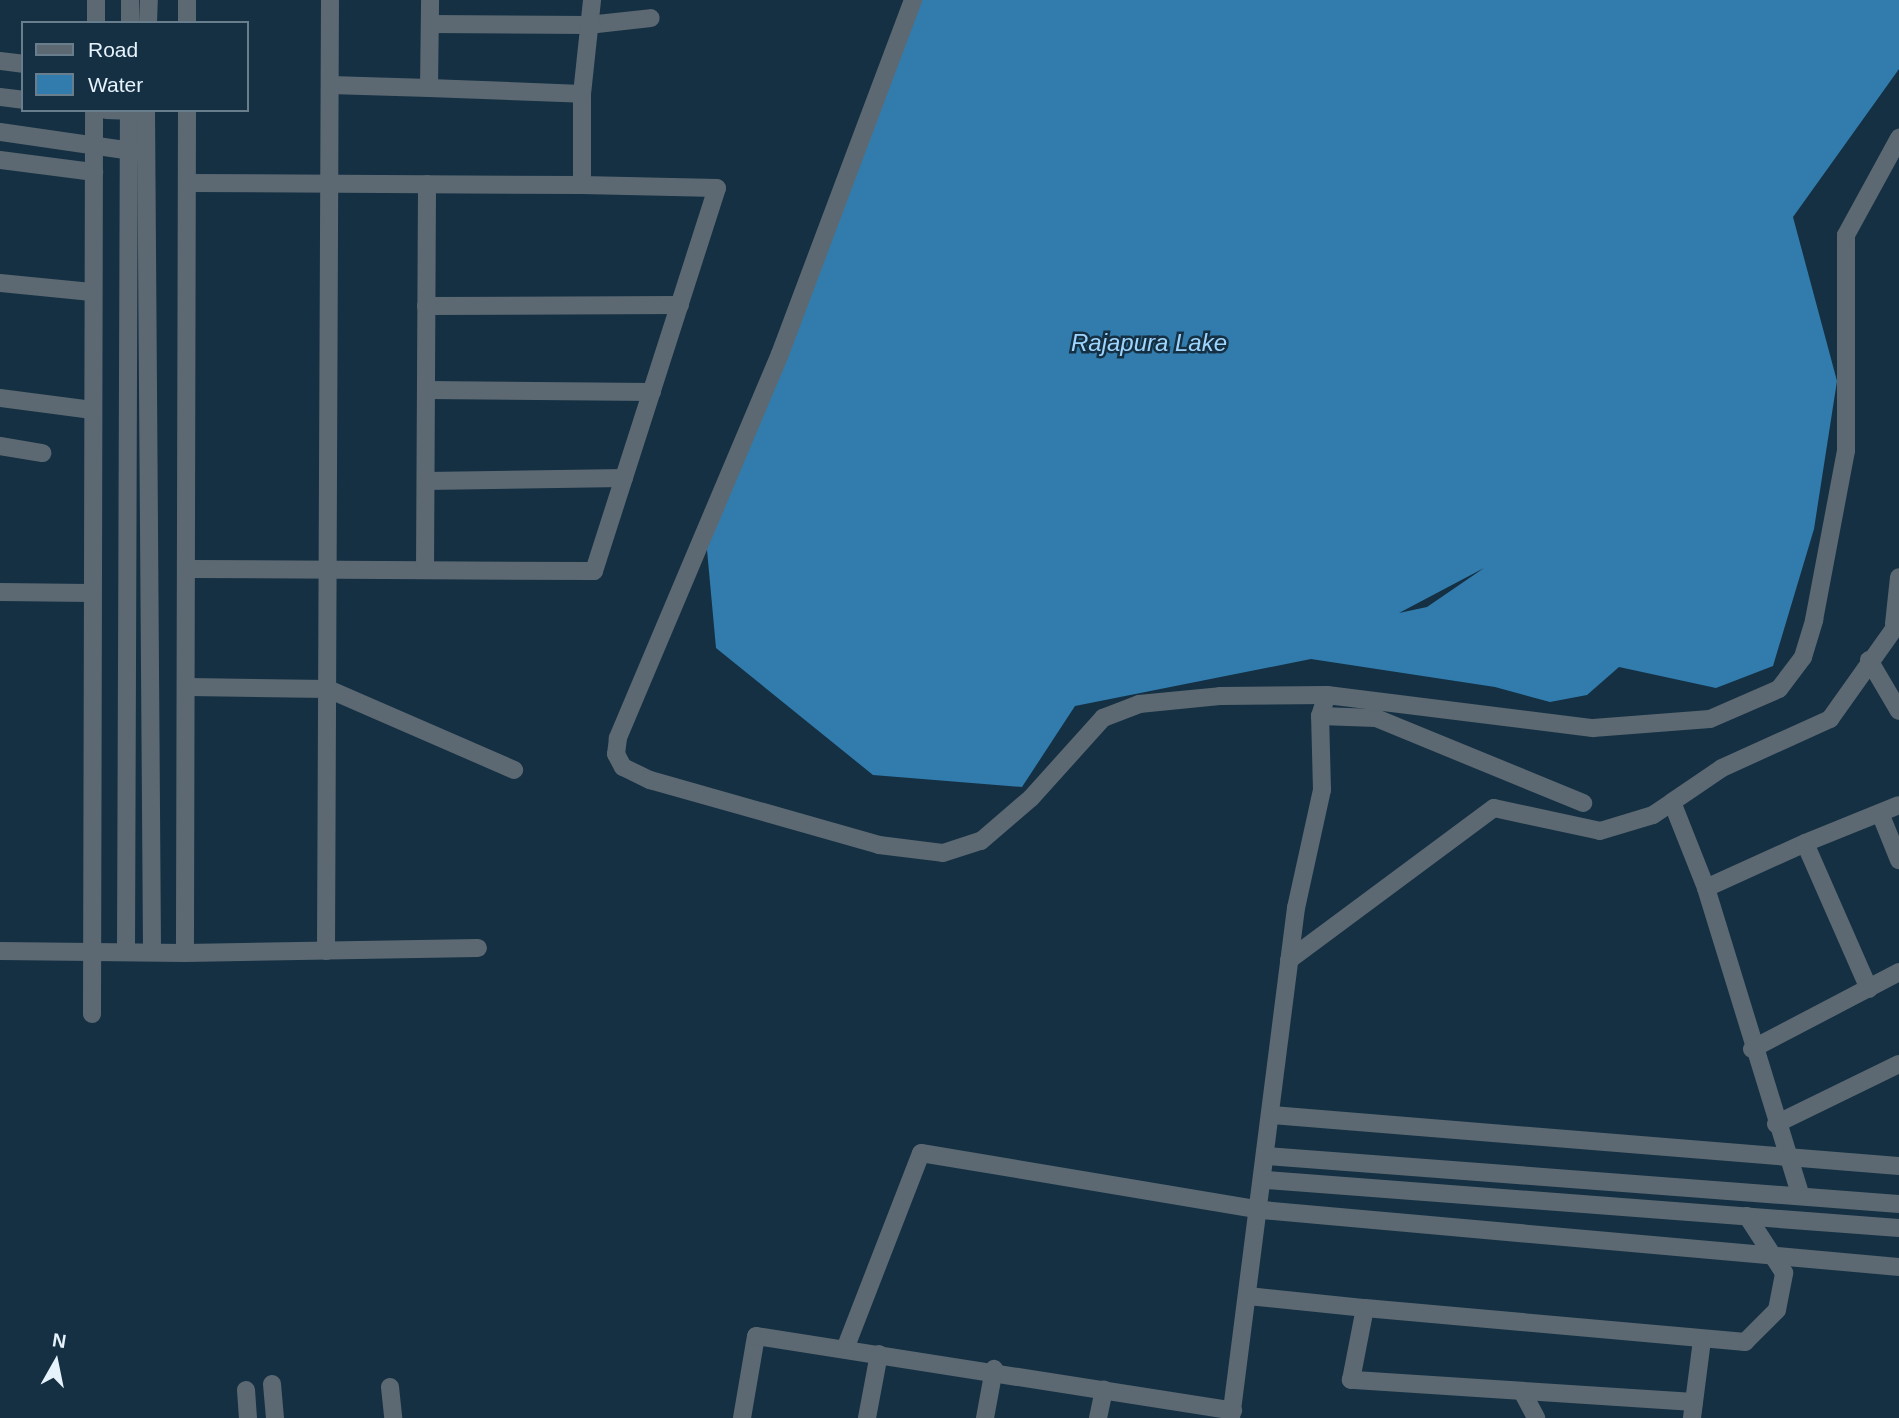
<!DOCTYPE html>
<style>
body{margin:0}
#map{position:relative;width:1899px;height:1418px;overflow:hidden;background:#153043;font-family:Helvetica,sans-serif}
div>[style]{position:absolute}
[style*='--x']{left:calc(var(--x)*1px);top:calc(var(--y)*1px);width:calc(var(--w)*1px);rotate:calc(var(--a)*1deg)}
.water>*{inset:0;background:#317cac}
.minor>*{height:18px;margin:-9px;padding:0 9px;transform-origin:9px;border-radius:9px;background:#5c6972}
span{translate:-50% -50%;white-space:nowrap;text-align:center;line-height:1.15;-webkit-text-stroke:5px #153043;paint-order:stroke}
.water-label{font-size:24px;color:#9ed5fe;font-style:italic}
.legend{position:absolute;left:21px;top:21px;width:228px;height:91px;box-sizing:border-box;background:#153043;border:2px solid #697e8d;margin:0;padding:9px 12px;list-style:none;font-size:21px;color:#e6f2fc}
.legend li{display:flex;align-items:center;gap:14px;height:35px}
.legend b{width:35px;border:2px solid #697e8d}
.north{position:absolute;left:21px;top:1327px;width:70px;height:70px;-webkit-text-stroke:5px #153043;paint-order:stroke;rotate:9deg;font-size:19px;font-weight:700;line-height:28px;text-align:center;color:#e6f2fc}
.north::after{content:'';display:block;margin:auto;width:24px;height:32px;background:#e6f2fc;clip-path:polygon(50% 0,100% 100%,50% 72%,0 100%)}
</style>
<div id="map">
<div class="water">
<i style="clip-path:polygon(evenodd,904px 0,1899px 0,1899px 69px,1793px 217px,1837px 381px,1814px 529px,1773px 666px,1716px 688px,1619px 667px,1587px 695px,1550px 702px,1495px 687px,1311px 659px,1075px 706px,1022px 787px,873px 775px,716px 648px,704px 517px,806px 286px,904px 0,1484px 568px,1427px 607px,1399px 613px,1484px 568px)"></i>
</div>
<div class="minor">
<i style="--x:96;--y:0;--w:23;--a:90"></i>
<i style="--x:913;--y:0;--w:378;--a:110.6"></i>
<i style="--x:780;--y:354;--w:417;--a:112.9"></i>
<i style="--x:618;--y:738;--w:16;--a:97"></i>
<i style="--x:616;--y:754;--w:15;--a:62"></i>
<i style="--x:623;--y:767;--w:30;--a:26"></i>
<i style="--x:650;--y:780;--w:238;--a:15.8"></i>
<i style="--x:879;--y:845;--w:64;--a:7.1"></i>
<i style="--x:943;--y:853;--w:40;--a:-18"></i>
<i style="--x:981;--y:841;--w:66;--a:-40.7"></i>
<i style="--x:1031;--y:798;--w:108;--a:-48"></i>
<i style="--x:1103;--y:718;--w:39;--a:-21"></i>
<i style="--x:1139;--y:704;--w:81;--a:-5.6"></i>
<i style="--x:1220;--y:696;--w:107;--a:-0.5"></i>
<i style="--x:130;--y:23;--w:23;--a:-90"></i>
<i style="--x:148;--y:23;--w:23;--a:-88"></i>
<i style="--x:187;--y:23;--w:23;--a:-90"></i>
<i style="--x:430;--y:24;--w:158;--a:0.4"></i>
<i style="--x:588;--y:25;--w:63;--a:-6.3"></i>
<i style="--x:0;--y:61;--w:23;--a:7"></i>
<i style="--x:330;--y:85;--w:99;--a:1.7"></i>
<i style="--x:429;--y:88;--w:88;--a:-89.3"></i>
<i style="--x:429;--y:88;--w:153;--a:2.2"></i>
<i style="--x:0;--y:97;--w:23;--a:7"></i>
<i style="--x:106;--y:110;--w:33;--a:2"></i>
<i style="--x:146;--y:110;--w:842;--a:89.59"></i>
<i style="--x:187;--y:110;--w:843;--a:90.14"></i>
<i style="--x:185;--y:953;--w:293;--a:-1"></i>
<i style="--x:0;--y:132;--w:140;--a:8.2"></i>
<i style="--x:0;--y:160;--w:95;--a:7.3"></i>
<i style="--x:187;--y:183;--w:395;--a:0.3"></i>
<i style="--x:582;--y:185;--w:91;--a:-90"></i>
<i style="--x:582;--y:94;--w:95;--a:-83.9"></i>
<i style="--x:0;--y:283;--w:92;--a:5.6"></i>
<i style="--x:426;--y:306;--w:254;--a:-0.2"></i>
<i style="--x:426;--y:390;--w:226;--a:0.5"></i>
<i style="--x:0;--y:398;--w:93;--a:7.4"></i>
<i style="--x:0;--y:446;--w:43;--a:9.5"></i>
<i style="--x:426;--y:481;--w:198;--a:-0.9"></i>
<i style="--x:189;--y:569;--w:405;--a:0.3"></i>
<i style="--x:594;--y:571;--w:402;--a:-72.2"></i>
<i style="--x:717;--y:188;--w:135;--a:-178.7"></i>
<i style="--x:425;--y:570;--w:386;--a:-89.7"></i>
<i style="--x:0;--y:592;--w:91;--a:0.6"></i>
<i style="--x:1894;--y:624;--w:47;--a:-83.9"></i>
<i style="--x:1869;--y:660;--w:59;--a:59.5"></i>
<i style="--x:189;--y:687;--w:139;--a:0.8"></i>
<i style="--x:328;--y:689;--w:203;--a:23.5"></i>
<i style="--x:1320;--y:716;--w:56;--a:2"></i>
<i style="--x:1376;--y:718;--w:224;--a:22.3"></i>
<i style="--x:1672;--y:802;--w:60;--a:-34.2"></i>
<i style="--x:1722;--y:768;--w:119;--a:-24.4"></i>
<i style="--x:1830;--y:719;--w:119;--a:-54.6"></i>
<i style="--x:1880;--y:813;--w:51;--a:68"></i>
<i style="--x:1706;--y:888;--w:109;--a:-24.4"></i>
<i style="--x:0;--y:951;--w:185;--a:0.6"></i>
<i style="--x:326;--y:951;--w:951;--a:-89.76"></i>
<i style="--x:126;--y:952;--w:842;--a:-89.8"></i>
<i style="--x:1289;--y:960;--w:255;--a:-36.6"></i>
<i style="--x:1494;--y:808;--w:108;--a:12.2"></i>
<i style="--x:1600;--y:831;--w:55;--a:-16.8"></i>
<i style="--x:1653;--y:815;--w:23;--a:-34"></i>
<i style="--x:1672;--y:802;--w:92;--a:68.4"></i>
<i style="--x:1706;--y:888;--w:322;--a:72.9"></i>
<i style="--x:1869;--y:989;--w:159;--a:-113.7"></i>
<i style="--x:1805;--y:843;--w:101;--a:-22"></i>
<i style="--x:92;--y:1014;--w:904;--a:-89.87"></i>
<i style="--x:1752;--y:1049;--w:166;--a:-27.6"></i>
<i style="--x:1272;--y:1115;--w:629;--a:4.65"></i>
<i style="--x:1776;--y:1124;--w:137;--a:-26"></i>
<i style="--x:1268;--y:1156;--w:633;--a:4.35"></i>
<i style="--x:1266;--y:1180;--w:635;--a:4.34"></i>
<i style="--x:1248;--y:1296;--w:118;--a:5.9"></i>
<i style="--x:845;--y:1349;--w:210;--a:-68.8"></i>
<i style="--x:921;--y:1153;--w:346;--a:9.5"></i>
<i style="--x:1262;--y:1210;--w:640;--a:5.11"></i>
<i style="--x:272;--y:1384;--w:34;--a:85"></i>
<i style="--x:390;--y:1387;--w:31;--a:84"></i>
<i style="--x:246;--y:1390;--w:28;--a:86"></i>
<i style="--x:1524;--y:1395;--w:26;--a:62"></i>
<i style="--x:1694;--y:1402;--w:344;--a:-176.3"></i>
<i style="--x:1351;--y:1380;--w:73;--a:-79"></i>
<i style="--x:1365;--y:1308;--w:382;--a:5.1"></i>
<i style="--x:1745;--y:1342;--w:45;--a:-45"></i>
<i style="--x:1777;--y:1310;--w:38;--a:-79"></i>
<i style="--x:1784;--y:1273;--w:68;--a:-123"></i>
<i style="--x:742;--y:1418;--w:83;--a:-80.3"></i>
<i style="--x:756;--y:1336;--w:483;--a:8.9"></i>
<i style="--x:867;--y:1418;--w:65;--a:-79.4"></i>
<i style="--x:985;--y:1418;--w:50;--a:-79.6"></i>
<i style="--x:1098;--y:1418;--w:29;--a:-78"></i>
<i style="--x:1231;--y:1418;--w:514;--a:-82.74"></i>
<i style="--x:1296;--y:908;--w:121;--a:-77.6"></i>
<i style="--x:1322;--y:790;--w:74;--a:-91.5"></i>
<i style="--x:1320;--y:716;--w:22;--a:-72"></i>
<i style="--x:1327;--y:695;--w:268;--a:7.1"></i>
<i style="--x:1593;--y:728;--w:117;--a:-4.4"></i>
<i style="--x:1710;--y:719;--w:75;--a:-23.5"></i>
<i style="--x:1779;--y:689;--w:40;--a:-53"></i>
<i style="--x:1803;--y:657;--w:39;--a:-73"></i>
<i style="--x:1814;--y:620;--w:172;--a:-79.3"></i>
<i style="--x:1846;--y:451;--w:216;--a:-90"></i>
<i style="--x:1846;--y:235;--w:111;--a:-61.3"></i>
<i style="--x:1692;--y:1418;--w:79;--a:-82.7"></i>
</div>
<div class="water-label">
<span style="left:1149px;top:343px">Rajapura Lake</span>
</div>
<ul class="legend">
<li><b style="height:9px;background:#5c6972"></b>Road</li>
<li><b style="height:19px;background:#317cac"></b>Water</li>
</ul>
<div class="north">N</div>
</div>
